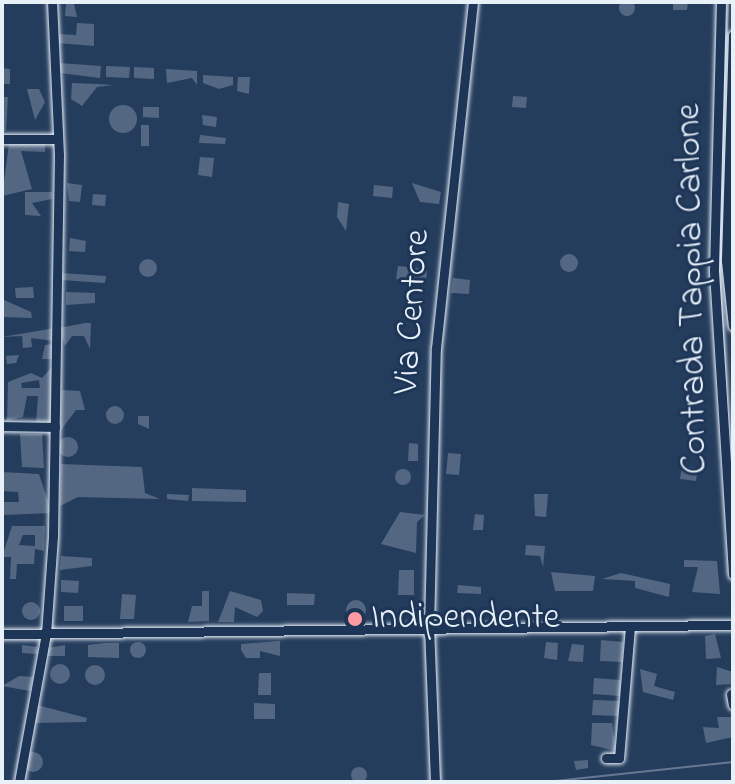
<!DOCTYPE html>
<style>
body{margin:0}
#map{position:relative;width:735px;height:784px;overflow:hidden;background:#253d5d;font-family:"Indie Flower",sans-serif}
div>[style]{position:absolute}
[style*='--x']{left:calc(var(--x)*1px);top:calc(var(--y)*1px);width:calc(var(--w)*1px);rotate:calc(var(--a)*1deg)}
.stream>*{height:2px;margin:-1px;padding:0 1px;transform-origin:1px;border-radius:1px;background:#657890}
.building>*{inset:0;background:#536782}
.round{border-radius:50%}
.roads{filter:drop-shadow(0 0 2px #e8f1f8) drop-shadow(0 0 2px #e8f1f8)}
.minor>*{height:9px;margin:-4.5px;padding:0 4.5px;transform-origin:4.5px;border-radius:4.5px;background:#1d3557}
.dots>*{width:22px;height:22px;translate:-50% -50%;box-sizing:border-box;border:4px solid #1d3557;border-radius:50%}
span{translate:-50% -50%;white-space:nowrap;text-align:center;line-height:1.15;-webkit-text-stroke:6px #1d3557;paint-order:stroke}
.street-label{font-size:36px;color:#e8f1f8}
.poi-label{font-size:36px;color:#e8f1f8}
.left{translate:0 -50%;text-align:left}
.frame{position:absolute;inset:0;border:4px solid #e8f1f8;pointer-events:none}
</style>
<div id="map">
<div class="stream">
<i style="--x:722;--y:156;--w:154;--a:-87.8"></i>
<i style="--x:719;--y:250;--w:178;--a:87.1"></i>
<i style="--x:546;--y:782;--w:188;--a:-6.1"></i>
</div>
<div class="building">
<i class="round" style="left:619px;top:0;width:16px;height:16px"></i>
<i style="clip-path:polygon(673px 2px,688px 2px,687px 10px,673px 10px)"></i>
<i style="clip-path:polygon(66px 3px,74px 4px,77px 17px,65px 16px)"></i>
<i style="clip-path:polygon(77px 23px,94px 24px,94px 46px,57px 43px,57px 34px,76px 35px)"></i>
<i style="clip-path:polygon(59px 63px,101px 66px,100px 78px,60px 73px)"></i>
<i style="clip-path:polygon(106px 66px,130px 67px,129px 78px,106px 77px)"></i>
<i style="clip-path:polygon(134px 67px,154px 68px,154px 79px,134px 78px)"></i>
<i style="clip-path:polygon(2px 68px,10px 69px,10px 84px,2px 84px)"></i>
<i style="clip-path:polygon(166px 69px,197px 71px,197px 85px,192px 78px,167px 83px)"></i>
<i style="clip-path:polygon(203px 75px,233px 77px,233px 85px,219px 89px,203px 83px)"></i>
<i style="clip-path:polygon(238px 77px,250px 77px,249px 94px,237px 91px)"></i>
<i style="clip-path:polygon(72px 83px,98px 84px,113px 85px,97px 87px,82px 106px,71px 99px)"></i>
<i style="clip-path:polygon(27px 89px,39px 89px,45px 102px,35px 120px)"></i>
<i style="clip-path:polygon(513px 96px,527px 97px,526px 108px,512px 107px)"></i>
<i style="clip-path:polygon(2px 97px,8px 97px,6px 131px,2px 131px)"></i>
<i class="round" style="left:109px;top:105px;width:28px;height:28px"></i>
<i style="clip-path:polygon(143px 107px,159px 107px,159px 118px,143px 117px)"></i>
<i style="clip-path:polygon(202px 115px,217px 117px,216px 127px,203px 125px)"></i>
<i style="clip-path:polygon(141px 125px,149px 125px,149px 146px,141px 146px)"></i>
<i style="clip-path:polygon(200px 135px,226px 138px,225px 144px,199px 143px)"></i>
<i style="clip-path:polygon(45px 142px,45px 152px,21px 151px,32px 189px,2px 196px,9px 144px)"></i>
<i style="clip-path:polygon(200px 157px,214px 158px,212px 177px,198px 175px)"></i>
<i style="clip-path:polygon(67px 183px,82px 185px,80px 202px,69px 201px)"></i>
<i style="clip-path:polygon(412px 183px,441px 192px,439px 204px,420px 202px)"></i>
<i style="clip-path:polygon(374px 185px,393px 187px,392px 198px,373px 196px)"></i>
<i style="clip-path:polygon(25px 192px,52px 192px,52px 199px,32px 203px,41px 216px,25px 215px)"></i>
<i style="clip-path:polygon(93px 194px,106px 195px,105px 206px,92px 205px)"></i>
<i style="clip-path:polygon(338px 202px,349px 204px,346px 231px,337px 217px)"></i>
<i style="clip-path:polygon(70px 238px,86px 241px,85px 252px,69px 251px)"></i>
<i class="round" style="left:560px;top:254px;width:18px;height:18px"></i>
<i class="round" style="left:139px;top:259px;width:18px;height:18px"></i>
<i style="clip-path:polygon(398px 266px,427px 269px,426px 282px,396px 279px)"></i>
<i style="clip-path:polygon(61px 273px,106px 276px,105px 283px,61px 280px)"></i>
<i style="clip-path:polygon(453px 278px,470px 280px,469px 294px,451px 293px)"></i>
<i style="clip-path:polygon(33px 287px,34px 298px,16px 298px,15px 288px)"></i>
<i style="clip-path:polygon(66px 292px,95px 293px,95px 303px,66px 305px)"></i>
<i style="clip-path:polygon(2px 299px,31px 312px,32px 318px,2px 317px)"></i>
<i style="clip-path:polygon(85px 323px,91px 323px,90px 349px,84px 336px,72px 336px,65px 346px,59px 328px)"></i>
<i style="clip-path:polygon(55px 328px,55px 341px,31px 338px,32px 347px,23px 348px,22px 336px,2px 337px)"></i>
<i style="clip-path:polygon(55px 344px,55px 359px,42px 359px,45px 345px)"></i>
<i style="clip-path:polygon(19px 355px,16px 363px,7px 364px,6px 356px)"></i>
<i style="clip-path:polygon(evenodd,53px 366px,51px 423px,36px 423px,38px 396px,27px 396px,23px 417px,7px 421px,8px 382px,31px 373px,42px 378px,53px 366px,39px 380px,40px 388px,22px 388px,21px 383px,39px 380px)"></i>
<i style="clip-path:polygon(62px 390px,80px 391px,85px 410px,76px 410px,61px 430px)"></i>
<i class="round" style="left:106px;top:406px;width:18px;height:18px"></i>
<i style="clip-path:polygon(138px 416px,149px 416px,149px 429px,138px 424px)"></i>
<i style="clip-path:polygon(20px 434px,42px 434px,44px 468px,22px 467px)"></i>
<i class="round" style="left:58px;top:437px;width:20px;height:20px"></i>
<i style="clip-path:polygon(409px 443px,418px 444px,418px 461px,408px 461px)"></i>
<i style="clip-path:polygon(448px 453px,461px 454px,459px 475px,446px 474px)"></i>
<i style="clip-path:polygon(61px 464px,142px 467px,145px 493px,160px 499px,78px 497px,60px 506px)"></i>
<i style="clip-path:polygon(682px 466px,698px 468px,696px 481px,680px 479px)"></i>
<i class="round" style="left:395px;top:469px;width:16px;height:16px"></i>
<i style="clip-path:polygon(2px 472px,39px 474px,52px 513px,3px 515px,2px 502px,19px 502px,18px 492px,2px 491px)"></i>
<i style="clip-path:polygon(192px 488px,246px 490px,246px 502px,192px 501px)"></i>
<i style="clip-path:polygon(167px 494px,189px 495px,188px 501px,167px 499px)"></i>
<i style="clip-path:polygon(534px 494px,548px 494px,546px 517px,535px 516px)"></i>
<i style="clip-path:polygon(400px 512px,425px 515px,417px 522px,416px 553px,381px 544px)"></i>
<i style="clip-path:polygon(475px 514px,484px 515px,483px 530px,473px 530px)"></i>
<i style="clip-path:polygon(evenodd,12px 526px,45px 526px,44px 551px,35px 549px,34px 564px,17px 564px,16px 579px,10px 579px,11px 557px,2px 557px,12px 526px,35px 535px,35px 546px,19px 545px,23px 535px,35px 535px)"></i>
<i style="clip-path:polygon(526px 545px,545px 546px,543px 567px,540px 556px,525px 555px)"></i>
<i style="clip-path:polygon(61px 556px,92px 558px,92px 566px,60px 570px)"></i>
<i style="clip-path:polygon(684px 560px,717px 561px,720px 594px,692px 592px,698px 567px,684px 567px)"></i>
<i style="clip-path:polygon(399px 570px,414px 570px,414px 595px,398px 595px)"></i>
<i style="clip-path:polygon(551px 572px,595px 576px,593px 591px,555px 591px)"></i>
<i style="clip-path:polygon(621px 573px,670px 584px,669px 597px,635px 588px,635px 581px,602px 579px)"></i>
<i style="clip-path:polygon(61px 580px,79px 581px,78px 593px,61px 592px)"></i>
<i style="clip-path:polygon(458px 585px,481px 587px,481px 594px,457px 593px)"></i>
<i style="clip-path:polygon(202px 591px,209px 591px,209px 621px,188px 622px,192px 606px,202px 606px)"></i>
<i style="clip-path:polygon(230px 591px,261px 600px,263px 611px,257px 617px,235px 607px,234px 622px,218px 622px)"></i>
<i style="clip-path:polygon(287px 593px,315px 594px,314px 605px,287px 605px)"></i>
<i style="clip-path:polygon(122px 594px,136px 595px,134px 619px,120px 619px)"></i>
<i class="round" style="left:346px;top:600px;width:20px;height:20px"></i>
<i class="round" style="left:22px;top:602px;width:18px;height:18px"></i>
<i style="clip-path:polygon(64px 606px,83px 606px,83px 621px,64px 621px)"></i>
<i style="clip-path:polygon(715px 634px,721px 658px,706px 659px,705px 636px)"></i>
<i style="clip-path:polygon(601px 640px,623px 642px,622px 662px,600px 661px)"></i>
<i style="clip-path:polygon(280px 641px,280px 656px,260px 651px,260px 658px,246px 658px,241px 650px,241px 644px)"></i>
<i style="clip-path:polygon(546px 642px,558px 643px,557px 660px,544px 658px)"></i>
<i class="round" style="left:130px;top:642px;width:16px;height:16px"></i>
<i style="clip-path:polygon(106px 643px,119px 643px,119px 658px,88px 657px,88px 645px)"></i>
<i style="clip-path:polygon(572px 644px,584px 645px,583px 662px,568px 661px)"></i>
<i style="clip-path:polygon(22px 645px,37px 647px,37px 654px,22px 653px)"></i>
<i style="clip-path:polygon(65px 645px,65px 656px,48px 656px,48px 648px)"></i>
<i class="round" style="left:50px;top:664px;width:20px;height:20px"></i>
<i class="round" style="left:85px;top:665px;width:20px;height:20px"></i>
<i style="clip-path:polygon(717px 667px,733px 672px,733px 684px,716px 685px)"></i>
<i style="clip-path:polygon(640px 669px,657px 674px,654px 686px,675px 692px,673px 700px,643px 692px)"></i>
<i style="clip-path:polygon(259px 673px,271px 673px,271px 695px,258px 695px)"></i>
<i style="clip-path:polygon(19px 676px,33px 677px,30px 691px,2px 686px)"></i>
<i style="clip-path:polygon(594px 678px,621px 680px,620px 696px,593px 694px)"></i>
<i style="clip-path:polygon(593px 700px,620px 701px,618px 716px,592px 715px)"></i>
<i style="clip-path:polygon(254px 703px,275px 704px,275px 719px,254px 719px)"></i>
<i style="clip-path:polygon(37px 705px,87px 718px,86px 722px,34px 723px)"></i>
<i style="clip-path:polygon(717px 717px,733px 717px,733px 737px,706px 743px,703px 727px,719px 728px)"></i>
<i style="clip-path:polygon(592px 723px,612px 723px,616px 751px,591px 745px)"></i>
<i class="round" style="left:23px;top:752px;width:20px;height:20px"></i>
<i style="clip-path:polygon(588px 760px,588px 768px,576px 770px,574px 761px)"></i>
<i class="round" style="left:351px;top:767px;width:16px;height:16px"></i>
</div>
<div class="roads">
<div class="minor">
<i style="--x:721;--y:2;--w:269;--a:91.5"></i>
<i style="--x:714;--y:271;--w:304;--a:86.4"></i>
<i style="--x:733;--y:35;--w:226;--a:91.8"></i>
<i style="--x:726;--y:261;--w:65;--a:83.9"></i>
<i style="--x:2;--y:139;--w:56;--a:0"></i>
<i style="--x:2;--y:426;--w:53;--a:1.1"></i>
<i style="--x:2;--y:634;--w:731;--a:-0.71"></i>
<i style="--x:731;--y:694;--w:11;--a:80"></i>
<i style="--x:606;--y:758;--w:13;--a:0"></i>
<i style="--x:619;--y:758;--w:132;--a:-85.2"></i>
<i style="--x:19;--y:782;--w:150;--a:-79.7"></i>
<i style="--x:46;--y:634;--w:98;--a:-85.9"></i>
<i style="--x:53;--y:536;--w:381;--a:-89.1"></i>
<i style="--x:59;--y:155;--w:153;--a:-92.6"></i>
<i style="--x:435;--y:782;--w:154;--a:-92.2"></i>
<i style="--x:429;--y:628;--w:280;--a:-88.6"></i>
<i style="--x:436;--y:348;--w:348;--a:-83.9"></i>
</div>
</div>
<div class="dots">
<i style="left:355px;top:619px;background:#ff9aa2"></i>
</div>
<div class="street-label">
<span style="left:693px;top:289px;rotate:-91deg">Contrada Tappia Carlone</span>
<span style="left:413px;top:312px;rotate:-86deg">Via Centore</span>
</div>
<div class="poi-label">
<span class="left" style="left:371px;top:619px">Indipendente</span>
</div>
<div class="frame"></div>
</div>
